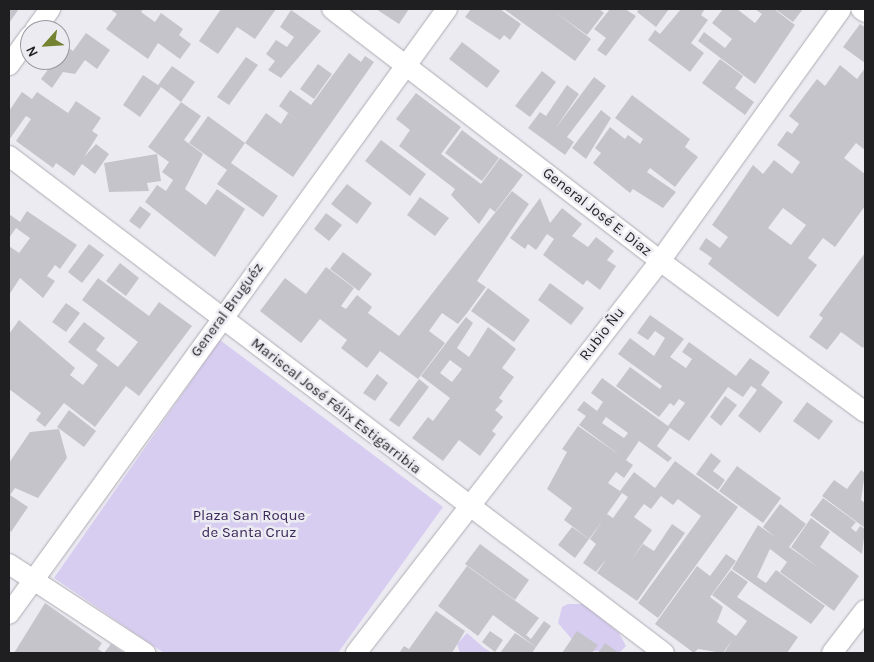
<!DOCTYPE html>
<meta charset="utf-8">
<style>
body{margin:0}
#map{position:relative;width:874px;height:662px;overflow:hidden;background:#edebf2;font-family:Karla,sans-serif}
div>[style]{position:absolute}
[style*='--x']{left:calc(var(--x)*1px);top:calc(var(--y)*1px);width:calc(var(--w)*1px);rotate:calc(var(--a)*1deg)}
.green>*{inset:0;background:#d7cdf0}
.building>*{inset:0;background:#c6c4cb}
.roads{filter:drop-shadow(0 0 1px #adabb2) drop-shadow(0 0 1px #adabb2)}
.minor>*{height:20px;margin:-10px;padding:0 10px;transform-origin:10px;border-radius:10px;background:#fff}
span{translate:-50% -50%;white-space:nowrap;text-align:center;line-height:1.15;-webkit-text-stroke:5px #edebf2;paint-order:stroke}
.street-label{font-size:15px;color:#1f1e21}
.park-label{font-size:15px;color:#3a2859}
.frame{position:absolute;inset:0;border:10px solid #1f1e21;pointer-events:none}
.north{position:absolute;left:20px;top:20px;width:50px;height:50px;box-sizing:border-box;background:#edebf2;border:1px solid #9b999e;border-radius:50%;rotate:244deg;font-size:14px;font-weight:700;line-height:20px;text-align:center;color:#1f1e21}
.north::after{content:'';display:block;margin:auto;width:18px;height:22px;background:#748332;clip-path:polygon(50% 0,100% 100%,50% 72%,0 100%)}
</style>
<div id="map">
<div class="green">
<i style="clip-path:polygon(220px 340px,443px 507px,338px 653px,164px 653px,54px 578px)"></i>
<i style="clip-path:polygon(568px 604px,584px 604px,619px 633px,626px 646px,619px 653px,581px 650px,558px 623px,562px 607px)"></i>
<i style="clip-path:polygon(467px 633px,483px 647px,492px 653px,460px 653px,457px 644px)"></i>
</div>
<div class="building">
<i style="clip-path:polygon(9px 9px,19px 9px,9px 23px)"></i>
<i style="clip-path:polygon(110px 9px,143px 9px,141px 12px,155px 22px,161px 13px,183px 29px,179px 35px,191px 44px,180px 59px,158px 43px,148px 59px,106px 29px,117px 14px)"></i>
<i style="clip-path:polygon(221px 9px,276px 9px,255px 39px,237px 27px,218px 54px,199px 41px)"></i>
<i style="clip-path:polygon(376px 9px,409px 9px,399px 24px)"></i>
<i style="clip-path:polygon(471px 9px,500px 9px,521px 24px,510px 40px,504px 35px,500px 40px,465px 17px)"></i>
<i style="clip-path:polygon(504px 9px,599px 9px,604px 13px,587px 35px,555px 12px,591px 39px,575px 61px)"></i>
<i style="clip-path:polygon(610px 9px,625px 9px,636px 16px,606px 56px,597px 50px,606px 38px,594px 29px)"></i>
<i style="clip-path:polygon(639px 9px,669px 9px,656px 27px,637px 12px)"></i>
<i style="clip-path:polygon(681px 9px,705px 9px,701px 15px,708px 20px,691px 43px,704px 53px,690px 72px,648px 40px,655px 30px,660px 34px)"></i>
<i style="clip-path:polygon(723px 9px,737px 9px,755px 23px,762px 14px,755px 9px,774px 9px,795px 25px,755px 84px,698px 41px,704px 32px,725px 48px,732px 39px,712px 23px)"></i>
<i style="clip-path:polygon(775px 9px,803px 9px,793px 22px)"></i>
<i style="clip-path:polygon(291px 10px,321px 31px,281px 78px,268px 70px,275px 61px,266px 54px,276px 40px,287px 47px,294px 37px,280px 27px)"></i>
<i style="clip-path:polygon(860px 24px,865px 27px,865px 63px,843px 47px)"></i>
<i style="clip-path:polygon(86px 33px,110px 50px,97px 69px,85px 60px,75px 74px,63px 72px,52px 88px,41px 79px,52px 64px,46px 60px,60px 60px,60px 42px,73px 51px)"></i>
<i style="clip-path:polygon(462px 42px,500px 71px,487px 88px,449px 59px)"></i>
<i style="clip-path:polygon(349px 53px,361px 62px,365px 56px,374px 62px,293px 177px,245px 143px,231px 163px,278px 196px,263px 217px,217px 184px,227px 170px,189px 143px,208px 116px,245px 143px,266px 113px,281px 124px,288px 113px,300px 122px,279px 106px,290px 90px,311px 105px)"></i>
<i style="clip-path:polygon(246px 57px,258px 65px,229px 105px,217px 97px)"></i>
<i style="clip-path:polygon(720px 59px,743px 76px,735px 88px,754px 102px,745px 115px,702px 83px)"></i>
<i style="clip-path:polygon(318px 64px,332px 74px,314px 99px,300px 89px)"></i>
<i style="clip-path:polygon(evenodd,840px 65px,857px 79px,865px 68px,865px 150px,856px 143px,844px 158px,865px 174px,865px 206px,835px 247px,823px 238px,808px 258px,817px 265px,778px 317px,708px 264px,712px 258px,699px 249px,706px 238px,720px 248px,728px 237px,712px 225px,753px 165px,763px 174px,774px 160px,792px 174px,800px 162px,777px 145px,787px 131px,792px 134px,799px 124px,789px 116px,817px 79px,825px 86px,840px 65px,783px 208px,806px 225px,791px 245px,768px 228px,783px 208px)"></i>
<i style="clip-path:polygon(172px 66px,195px 82px,181px 102px,161px 87px,140px 117px,123px 105px,143px 75px,158px 85px)"></i>
<i style="clip-path:polygon(542px 71px,556px 82px,530px 117px,515px 106px)"></i>
<i style="clip-path:polygon(594px 77px,606px 86px,567px 137px,574px 142px,565px 155px,528px 128px,540px 112px,546px 116px,567px 85px,579px 94px,555px 129px)"></i>
<i style="clip-path:polygon(22px 92px,32px 99px,37px 92px,68px 113px,76px 101px,101px 118px,92px 131px,98px 135px,84px 157px,96px 144px,109px 154px,95px 174px,82px 164px,74px 176px,56px 163px,53px 168px,16px 141px,31px 119px,26px 116px,9px 140px,9px 111px)"></i>
<i style="clip-path:polygon(416px 93px,461px 127px,441px 154px,481px 184px,500px 158px,523px 175px,495px 212px,490px 208px,479px 224px,451px 195px,455px 189px,399px 146px,410px 130px,396px 119px)"></i>
<i style="clip-path:polygon(632px 95px,690px 139px,685px 147px,698px 157px,675px 187px,650px 168px,647px 172px,676px 192px,663px 208px,633px 189px,630px 193px,593px 163px,601px 153px,595px 148px,610px 127px,625px 139px,628px 135px,640px 144px,643px 139px,615px 118px)"></i>
<i style="clip-path:polygon(181px 102px,201px 116px,184px 140px,203px 154px,185px 189px,206px 205px,217px 189px,245px 209px,215px 257px,145px 202px,157px 185px,166px 191px,173px 180px,162px 172px,169px 162px,148px 147px)"></i>
<i style="clip-path:polygon(601px 110px,611px 118px,586px 159px,572px 148px)"></i>
<i style="clip-path:polygon(462px 130px,499px 158px,482px 181px,445px 153px)"></i>
<i style="clip-path:polygon(381px 140px,426px 174px,410px 196px,365px 161px)"></i>
<i style="clip-path:polygon(157px 154px,161px 181px,147px 183px,149px 191px,109px 192px,104px 163px)"></i>
<i style="clip-path:polygon(347px 184px,372px 203px,357px 224px,331px 204px)"></i>
<i style="clip-path:polygon(512px 191px,529px 204px,477px 281px,486px 287px,467px 313px,458px 324px,442px 313px,429px 331px,445px 343px,418px 379px,380px 351px,367px 368px,341px 348px,347px 340px,320px 319px,301px 343px,260px 311px,285px 278px,306px 294px,326px 267px,354px 288px,341px 306px,346px 309px,357px 295px,372px 307px,368px 313px,399px 336px)"></i>
<i style="clip-path:polygon(420px 197px,449px 218px,435px 236px,407px 215px)"></i>
<i style="clip-path:polygon(540px 198px,550px 223px,562px 208px,582px 224px,572px 236px,588px 247px,596px 237px,614px 251px,607px 260px,616px 266px,600px 290px,587px 280px,583px 285px,543px 255px,554px 239px,547px 234px,536px 250px,528px 244px,525px 249px,510px 238px)"></i>
<i style="clip-path:polygon(140px 206px,151px 214px,140px 229px,129px 221px)"></i>
<i style="clip-path:polygon(27px 211px,77px 245px,60px 269px,55px 265px,47px 276px,55px 281px,43px 298px,20px 278px,9px 295px,9px 246px,19px 253px,30px 238px,16px 228px,9px 238px,9px 214px,20px 222px)"></i>
<i style="clip-path:polygon(326px 213px,342px 225px,329px 241px,314px 229px)"></i>
<i style="clip-path:polygon(89px 244px,104px 255px,82px 283px,68px 272px)"></i>
<i style="clip-path:polygon(343px 252px,372px 274px,359px 291px,330px 269px)"></i>
<i style="clip-path:polygon(865px 253px,865px 345px,863px 348px,841px 332px,827px 350px,809px 337px,823px 318px,819px 315px)"></i>
<i style="clip-path:polygon(120px 263px,139px 278px,126px 296px,106px 281px)"></i>
<i style="clip-path:polygon(98px 278px,149px 316px,159px 302px,192px 326px,139px 396px,126px 386px,95px 427px,64px 403px,45px 427px,36px 420px,41px 413px,9px 389px,9px 334px,19px 320px,75px 368px,70px 375px,83px 385px,98px 365px,68px 342px,84px 322px,105px 338px,96px 350px,118px 367px,138px 342px,82px 300px)"></i>
<i style="clip-path:polygon(550px 283px,584px 308px,571px 325px,538px 300px)"></i>
<i style="clip-path:polygon(488px 288px,530px 320px,514px 342px,471px 311px)"></i>
<i style="clip-path:polygon(66px 303px,80px 313px,66px 332px,52px 322px)"></i>
<i style="clip-path:polygon(evenodd,650px 315px,684px 339px,670px 357px,686px 368px,692px 359px,682px 352px,689px 342px,736px 376px,750px 358px,770px 372px,761px 385px,783px 402px,760px 433px,738px 416px,757px 390px,751px 386px,743px 397px,728px 387px,689px 441px,670px 428px,657px 446px,672px 458px,668px 462px,639px 441px,626px 460px,633px 465px,624px 478px,616px 472px,608px 483px,620px 491px,634px 472px,655px 488px,675px 461px,738px 507px,658px 618px,638px 603px,701px 516px,678px 499px,673px 505px,661px 496px,651px 509px,644px 504px,634px 517px,652px 530px,630px 562px,643px 544px,654px 551px,672px 524px,685px 533px,637px 601px,597px 573px,607px 558px,596px 572px,583px 563px,596px 544px,590px 539px,603px 520px,589px 539px,564px 520px,572px 508px,547px 489px,567px 452px,562px 449px,578px 426px,621px 456px,579px 425px,586px 416px,577px 410px,584px 401px,597px 411px,603px 402px,591px 393px,602px 378px,668px 426px,685px 403px,679px 399px,674px 406px,670px 403px,659px 417px,616px 386px,630px 367px,660px 389px,662px 386px,618px 354px,630px 338px,654px 356px,665px 338px,655px 331px,648px 340px,637px 333px,650px 315px,606px 417px,628px 433px,624px 438px,602px 423px,606px 417px,650px 315px,622px 493px,628px 497px,613px 518px,607px 514px,622px 493px)"></i>
<i style="clip-path:polygon(evenodd,466px 317px,473px 323px,457px 348px,469px 357px,488px 327px,516px 349px,502px 368px,514px 377px,499px 398px,503px 401px,495px 410px,503px 417px,492px 431px,496px 434px,480px 456px,459px 440px,443px 461px,412px 438px,428px 417px,433px 421px,450px 398px,421px 376px,466px 317px,450px 360px,462px 369px,452px 382px,440px 373px,450px 360px)"></i>
<i style="clip-path:polygon(377px 374px,388px 383px,375px 401px,363px 393px)"></i>
<i style="clip-path:polygon(419px 379px,429px 387px,399px 427px,389px 420px)"></i>
<i style="clip-path:polygon(725px 396px,737px 405px,721px 426px,710px 417px)"></i>
<i style="clip-path:polygon(807px 402px,833px 421px,819px 440px,793px 421px)"></i>
<i style="clip-path:polygon(69px 410px,96px 431px,84px 447px,57px 427px)"></i>
<i style="clip-path:polygon(59px 429px,67px 458px,38px 498px,15px 488px,10px 495px,28px 507px,11px 532px,9px 530px,9px 463px,30px 432px)"></i>
<i style="clip-path:polygon(711px 453px,721px 461px,713px 471px,725px 480px,718px 490px,696px 474px)"></i>
<i style="clip-path:polygon(737px 466px,781px 498px,763px 523px,719px 491px)"></i>
<i style="clip-path:polygon(861px 470px,865px 473px,861px 500px,865px 503px,865px 528px,822px 496px,834px 480px,847px 489px)"></i>
<i style="clip-path:polygon(823px 498px,856px 522px,851px 528px,856px 532px,860px 526px,865px 529px,862px 554px,810px 515px)"></i>
<i style="clip-path:polygon(780px 504px,806px 524px,789px 547px,819px 568px,791px 547px,811px 518px,830px 532px,820px 547px,859px 576px,834px 611px,780px 572px,787px 562px,770px 549px,757px 577px,766px 583px,776px 570px,825px 606px,811px 624px,732px 569px,758px 525px,775px 537px,763px 527px)"></i>
<i style="clip-path:polygon(572px 527px,589px 539px,575px 558px,558px 545px)"></i>
<i style="clip-path:polygon(480px 544px,529px 580px,515px 600px,465px 564px)"></i>
<i style="clip-path:polygon(726px 554px,736px 561px,710px 597px,723px 607px,717px 622px,736px 636px,747px 621px,712px 595px,731px 570px,748px 582px,737px 597px,798px 637px,787px 653px,724px 653px,733px 639px,723px 653px,698px 649px,694px 653px,655px 624px,697px 566px,710px 576px)"></i>
<i style="clip-path:polygon(467px 566px,539px 618px,526px 635px,531px 639px,544px 621px,551px 626px,536px 647px,493px 615px,478px 636px,438px 606px)"></i>
<i style="clip-path:polygon(45px 603px,102px 643px,98px 649px,104px 653px,111px 644px,124px 653px,14px 653px)"></i>
<i style="clip-path:polygon(436px 611px,465px 631px,452px 653px,399px 653px,404px 646px,409px 649px)"></i>
<i style="clip-path:polygon(490px 631px,503px 640px,495px 652px,482px 642px)"></i>
<i style="clip-path:polygon(577px 631px,598px 645px,592px 653px,562px 653px)"></i>
<i style="clip-path:polygon(515px 633px,536px 647px,532px 653px,500px 653px)"></i>
<i style="clip-path:polygon(605px 643px,619px 653px,598px 653px)"></i>
</div>
<div class="roads">
<div class="minor">
<i style="--x:332;--y:9;--w:414;--a:37.5"></i>
<i style="--x:660;--y:261;--w:255;--a:36.4"></i>
<i style="--x:861;--y:9;--w:5;--a:37"></i>
<i style="--x:35;--y:30;--w:26;--a:-54"></i>
<i style="--x:9;--y:65;--w:36;--a:-54"></i>
<i style="--x:9;--y:156;--w:822;--a:37.19"></i>
<i style="--x:9;--y:564;--w:163;--a:33.2"></i>
<i style="--x:9;--y:614;--w:747;--a:-54.1"></i>
<i style="--x:356;--y:653;--w:496;--a:-52.2"></i>
<i style="--x:660;--y:261;--w:310;--a:-54.3"></i>
<i style="--x:832;--y:653;--w:54;--a:-52.5"></i>
</div>
</div>
<div class="street-label">
<span style="left:597px;top:212px;rotate:38deg">General José E. Diaz</span>
<span style="left:227px;top:310px;rotate:-54deg">General Bruguéz</span>
<span style="left:602px;top:334px;rotate:-52deg">Rubio Ñu</span>
<span style="left:336px;top:406px;rotate:38deg">Mariscal José Félix Estigarribia</span>
</div>
<div class="park-label">
<span style="left:249px;top:524px">Plaza San Roque<br>de Santa Cruz</span>
</div>
<div class="frame"></div>
<div class="north">N</div>
</div>
